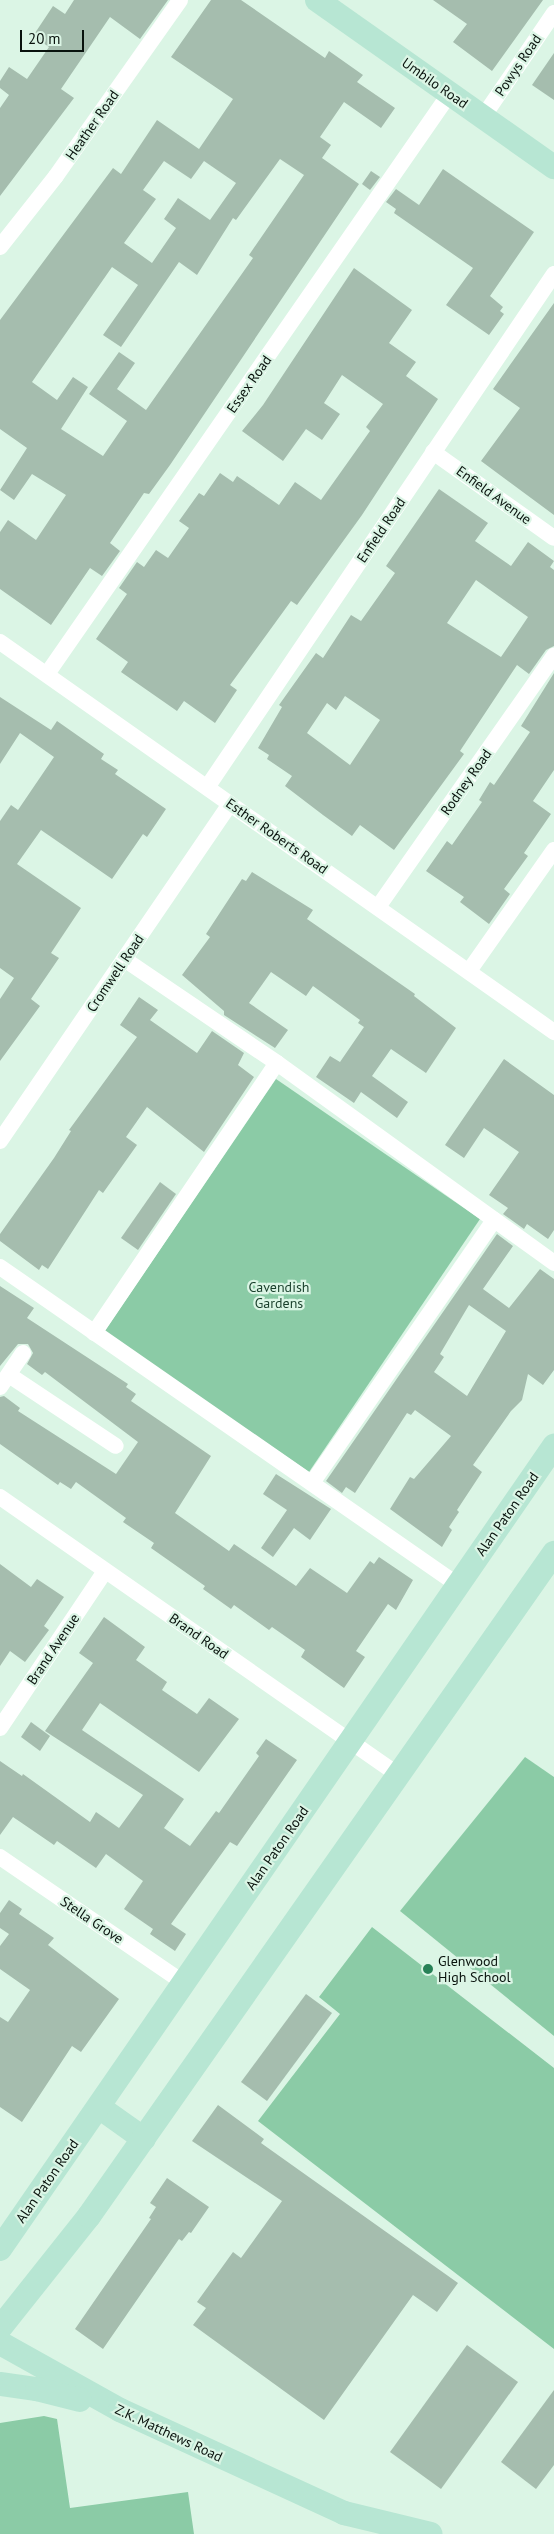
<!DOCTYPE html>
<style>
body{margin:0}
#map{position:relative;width:554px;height:2534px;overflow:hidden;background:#dbf5e5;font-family:"PT Sans",sans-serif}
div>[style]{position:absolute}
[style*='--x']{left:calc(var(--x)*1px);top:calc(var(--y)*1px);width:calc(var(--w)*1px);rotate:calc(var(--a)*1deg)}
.green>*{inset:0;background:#8bcba6}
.building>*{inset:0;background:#a5bdae}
.street>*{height:16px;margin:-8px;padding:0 8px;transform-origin:8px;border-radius:8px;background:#fff}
.secondary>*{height:24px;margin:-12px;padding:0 12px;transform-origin:12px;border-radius:12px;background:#b7e6d3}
.dots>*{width:14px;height:14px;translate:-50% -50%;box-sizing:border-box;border:2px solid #dbf5e5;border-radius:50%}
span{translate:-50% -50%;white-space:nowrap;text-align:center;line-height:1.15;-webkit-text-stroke:4.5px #dbf5e5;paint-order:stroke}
.street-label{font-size:14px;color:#09120d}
.park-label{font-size:14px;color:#193f2b}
.poi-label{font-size:14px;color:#09120d}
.left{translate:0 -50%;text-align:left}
.scale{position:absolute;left:20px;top:30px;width:64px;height:22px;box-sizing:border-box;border:2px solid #09120d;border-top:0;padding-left:6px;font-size:15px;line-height:18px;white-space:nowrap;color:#09120d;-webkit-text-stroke:4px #dbf5e5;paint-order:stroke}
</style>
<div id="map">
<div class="green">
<i style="clip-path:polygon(276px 1079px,480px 1219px,309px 1472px,104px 1332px)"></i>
<i style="clip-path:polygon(525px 1757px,554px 1777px,554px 2036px,400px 1911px)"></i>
<i style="clip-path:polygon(372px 1927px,554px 2068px,554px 2349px,258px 2121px,340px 2014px,319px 1997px)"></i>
<i style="clip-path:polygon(44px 2416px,57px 2419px,70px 2508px,188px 2492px,194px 2534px,0 2534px,0 2423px)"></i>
</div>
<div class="building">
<i style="clip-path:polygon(74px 0,168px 0,140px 39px,110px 17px,61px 89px,74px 98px,0 196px,0 108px,9px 95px,0 88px,0 81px,9px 67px,27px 79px,49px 47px,33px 36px,53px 6px,65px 14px)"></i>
<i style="clip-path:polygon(evenodd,211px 0,241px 0,325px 58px,329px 51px,363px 75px,357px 82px,395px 108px,381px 128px,344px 102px,320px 137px,331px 145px,322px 158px,359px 184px,170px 465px,149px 494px,144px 493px,110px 543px,120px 551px,102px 576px,90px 568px,51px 625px,0 589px,0 532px,8px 520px,36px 540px,66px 495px,32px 474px,14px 500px,0 490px,27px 448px,0 429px,0 320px,113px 168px,121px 174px,157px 120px,199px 149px,233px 99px,171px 57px,211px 0,280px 159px,304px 175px,249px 255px,253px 258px,146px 410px,117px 389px,135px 363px,119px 352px,89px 394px,127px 421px,103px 456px,61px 429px,88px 387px,73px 377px,57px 400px,32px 382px,112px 267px,138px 285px,103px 335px,121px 347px,179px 262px,197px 275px,233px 218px,236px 220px,280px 159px,211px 0,164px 161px,191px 179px,204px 161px,236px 183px,210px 220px,178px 198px,164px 219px,176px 228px,152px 263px,124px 243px,156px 199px,143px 190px,164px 161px)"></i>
<i style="clip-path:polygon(433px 0,543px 0,492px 71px,453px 42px,467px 24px)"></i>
<i style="clip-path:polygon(554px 53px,554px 100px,532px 85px)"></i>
<i style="clip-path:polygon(443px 169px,534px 232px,490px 296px,503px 307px,500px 311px,504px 314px,489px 335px,446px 305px,473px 268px,394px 213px,396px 209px,386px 202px,396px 189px,419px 205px)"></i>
<i style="clip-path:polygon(371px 171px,380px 177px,370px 190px,362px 184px)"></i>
<i style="clip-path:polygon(354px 268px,412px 310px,389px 343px,416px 362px,406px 376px,438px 399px,362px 515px,297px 605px,291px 601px,230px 685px,237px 690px,215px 723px,184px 701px,177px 711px,121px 672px,128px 662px,96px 639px,127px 594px,119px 588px,137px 562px,144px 567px,156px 550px,168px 558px,189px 528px,179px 521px,199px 493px,204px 496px,220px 473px,233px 482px,237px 476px,279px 505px,295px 482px,321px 500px,370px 431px,366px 427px,383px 404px,342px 375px,324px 403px,340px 414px,322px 440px,306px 429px,283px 461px,242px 431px,263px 405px)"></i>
<i style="clip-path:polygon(554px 303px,554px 515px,481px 461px,520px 408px,493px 389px)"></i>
<i style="clip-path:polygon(evenodd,439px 489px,488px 523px,475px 541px,511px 566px,528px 542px,554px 561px,550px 567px,554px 570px,554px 646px,546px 650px,529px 674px,517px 665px,460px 751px,464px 754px,394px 850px,360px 825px,352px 836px,323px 815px,285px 786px,292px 776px,267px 759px,269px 755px,258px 748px,282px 707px,279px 705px,316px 653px,323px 658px,351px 615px,361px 621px,395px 573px,386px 566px,439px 489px,476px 580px,528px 617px,501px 657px,447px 623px,476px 580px,439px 489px,345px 696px,380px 720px,350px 765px,307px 733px,327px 703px,336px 710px,345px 696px)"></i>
<i style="clip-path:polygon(554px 673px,554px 770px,533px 801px,551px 814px,524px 853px,528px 856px,504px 889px,510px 894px,489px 924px,460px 902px,464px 897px,426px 871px,447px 841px,452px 845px,482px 802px,479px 800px,490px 782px,494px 785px,530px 732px,521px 726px)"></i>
<i style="clip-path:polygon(0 697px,51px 730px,57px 721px,104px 754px,101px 759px,118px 770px,115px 774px,166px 809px,147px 837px,143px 834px,112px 879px,41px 830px,17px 864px,81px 908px,51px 953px,59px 958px,31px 999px,40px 1006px,0 1061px,0 999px,14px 978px,0 968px,0 821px,11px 805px,18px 810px,54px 757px,20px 733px,0 764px)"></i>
<i style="clip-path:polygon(252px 872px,313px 910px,307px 919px,415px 994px,414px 996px,456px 1028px,426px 1073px,391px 1049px,372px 1076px,408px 1102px,397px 1118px,361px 1092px,354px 1103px,316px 1077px,330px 1056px,340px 1062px,364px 1027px,358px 1023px,360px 1020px,313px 986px,306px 996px,271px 972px,249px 1003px,288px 1030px,275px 1048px,224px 1015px,224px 1011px,182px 975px,210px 937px,206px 934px,242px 879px,246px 881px)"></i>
<i style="clip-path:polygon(139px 997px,158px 1010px,150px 1020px,197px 1053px,212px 1031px,244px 1053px,238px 1065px,254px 1077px,204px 1152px,147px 1107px,126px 1137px,137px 1145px,103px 1193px,99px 1190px,48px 1269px,42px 1265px,39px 1270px,0 1241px,0 1234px,54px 1158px,71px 1131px,69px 1130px,137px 1037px,120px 1025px)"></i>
<i style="clip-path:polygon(504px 1059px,554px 1095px,554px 1230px,548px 1239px,527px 1224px,524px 1229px,503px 1214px,508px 1208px,489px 1195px,519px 1152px,484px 1128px,464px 1158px,445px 1145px)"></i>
<i style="clip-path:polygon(160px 1182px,176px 1194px,138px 1250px,121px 1238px)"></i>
<i style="clip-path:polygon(evenodd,497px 1234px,513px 1246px,483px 1289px,509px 1308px,540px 1269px,554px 1279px,554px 1370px,543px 1385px,528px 1374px,522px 1400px,511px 1411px,473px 1465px,482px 1472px,457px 1510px,459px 1512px,449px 1527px,452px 1530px,442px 1547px,390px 1509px,410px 1477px,414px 1479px,451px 1436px,415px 1410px,411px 1415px,407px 1413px,355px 1493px,346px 1487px,342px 1493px,326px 1481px,497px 1234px,469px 1305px,506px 1331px,467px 1396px,434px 1372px,444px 1357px,440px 1354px,469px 1305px)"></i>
<i style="clip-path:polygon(0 1286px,34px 1308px,27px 1318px,128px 1384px,126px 1387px,136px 1394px,131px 1401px,211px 1456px,175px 1513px,229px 1551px,234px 1544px,296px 1586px,310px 1568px,347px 1593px,370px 1561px,374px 1564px,379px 1557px,413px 1580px,396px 1610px,388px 1604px,356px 1651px,365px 1657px,344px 1688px,301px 1657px,305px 1650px,272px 1627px,269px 1630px,234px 1605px,231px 1609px,203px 1589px,205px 1586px,151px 1548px,154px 1543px,123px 1522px,126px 1518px,76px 1482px,71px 1489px,60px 1482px,58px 1485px,0 1444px,0 1397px,4px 1396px,20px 1408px,18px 1411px,116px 1474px,138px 1442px,45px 1372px,42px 1375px,27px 1364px,33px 1353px,28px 1344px,18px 1344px,0 1366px)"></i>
<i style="clip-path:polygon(276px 1474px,331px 1509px,310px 1540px,294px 1528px,273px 1557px,261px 1548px,287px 1510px,263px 1494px)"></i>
<i style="clip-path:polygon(0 1564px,31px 1587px,37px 1579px,64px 1597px,44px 1626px,49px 1630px,25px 1662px,10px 1651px,0 1666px)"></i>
<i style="clip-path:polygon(104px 1617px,145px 1647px,136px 1660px,167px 1682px,162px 1690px,197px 1714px,209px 1698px,239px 1719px,199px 1772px,100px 1703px,82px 1730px,184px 1799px,164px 1828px,190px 1846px,216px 1811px,219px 1813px,259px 1756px,256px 1753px,266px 1739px,297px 1760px,237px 1846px,230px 1842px,171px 1924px,186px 1934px,175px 1951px,150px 1934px,153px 1929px,124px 1909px,143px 1881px,106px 1854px,96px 1868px,57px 1841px,54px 1845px,13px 1817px,0 1835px,0 1761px,22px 1776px,23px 1774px,90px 1822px,96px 1812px,119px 1828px,143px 1795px,45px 1731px,93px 1663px,79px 1653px)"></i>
<i style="clip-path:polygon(31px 1722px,50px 1736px,40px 1751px,21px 1737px)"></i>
<i style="clip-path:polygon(9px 1900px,22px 1909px,19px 1914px,54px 1938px,48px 1945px,119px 1999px,81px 2052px,72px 2046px,22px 2122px,0 2107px,0 2017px,8px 2022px,30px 1990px,0 1969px,0 1946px,9px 1934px,0 1928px,0 1913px)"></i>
<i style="clip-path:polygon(306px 1994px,332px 2013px,267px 2101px,241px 2082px)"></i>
<i style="clip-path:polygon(218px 2105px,264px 2139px,261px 2143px,458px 2283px,437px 2312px,413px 2295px,324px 2420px,193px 2325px,206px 2308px,197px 2302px,233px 2252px,241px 2258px,282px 2201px,192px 2141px)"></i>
<i style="clip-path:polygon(167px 2178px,209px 2207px,191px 2233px,189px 2232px,182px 2241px,179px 2239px,103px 2349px,75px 2329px,151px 2219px,149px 2218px,156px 2207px,150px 2203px)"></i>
<i style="clip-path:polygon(467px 2345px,518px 2382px,441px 2489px,390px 2452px)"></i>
<i style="clip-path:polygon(554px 2390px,554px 2465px,536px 2489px,501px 2462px)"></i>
</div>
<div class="street">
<i style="--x:483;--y:117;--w:126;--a:-55.7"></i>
<i style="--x:0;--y:247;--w:90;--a:-51.7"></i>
<i style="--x:56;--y:176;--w:215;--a:-54.8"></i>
<i style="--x:433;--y:452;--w:148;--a:35.4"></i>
<i style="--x:0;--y:642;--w:678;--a:35.14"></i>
<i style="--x:47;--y:674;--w:707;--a:-55.25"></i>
<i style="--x:208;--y:786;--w:618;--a:-55.95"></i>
<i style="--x:378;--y:907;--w:307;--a:-55"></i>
<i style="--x:124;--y:959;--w:185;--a:34.2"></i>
<i style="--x:277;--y:1063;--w:342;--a:35.8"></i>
<i style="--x:469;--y:971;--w:148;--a:-54.9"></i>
<i style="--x:0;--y:1141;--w:408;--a:-55.7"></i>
<i style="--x:0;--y:1267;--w:558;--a:34.77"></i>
<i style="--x:94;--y:1333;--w:326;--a:-55.9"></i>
<i style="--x:9;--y:1375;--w:128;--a:33.6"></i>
<i style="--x:0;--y:1387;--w:41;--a:-55.9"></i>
<i style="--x:312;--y:1483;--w:320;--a:-55.3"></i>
<i style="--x:0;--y:1497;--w:485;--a:34.9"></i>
<i style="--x:0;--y:1728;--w:189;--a:-56.2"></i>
<i style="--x:0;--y:1857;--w:223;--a:34.4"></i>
</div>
<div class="secondary">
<i style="--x:317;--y:0;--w:290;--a:35.2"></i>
<i style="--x:99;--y:2107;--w:55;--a:35.4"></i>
<i style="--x:0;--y:2249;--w:976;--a:-55.4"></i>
<i style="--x:0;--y:2328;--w:143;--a:-51.5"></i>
<i style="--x:89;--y:2216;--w:810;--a:-54.96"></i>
<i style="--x:0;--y:2343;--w:137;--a:29.2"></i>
<i style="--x:120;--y:2410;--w:247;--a:24.7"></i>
<i style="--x:344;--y:2513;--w:89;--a:13.6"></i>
<i style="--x:0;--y:2384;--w:37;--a:8"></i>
<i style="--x:37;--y:2389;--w:44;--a:14.3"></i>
</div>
<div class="dots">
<i style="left:428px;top:1969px;background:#288157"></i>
</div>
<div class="street-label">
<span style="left:518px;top:65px;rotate:-56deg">Powys Road</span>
<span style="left:435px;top:83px;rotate:35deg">Umbilo Road</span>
<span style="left:92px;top:125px;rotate:-55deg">Heather Road</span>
<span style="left:249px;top:384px;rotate:-55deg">Essex Road</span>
<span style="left:494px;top:495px;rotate:36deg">Enfield Avenue</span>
<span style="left:381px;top:530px;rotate:-56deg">Enfield Road</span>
<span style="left:466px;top:782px;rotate:-55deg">Rodney Road</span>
<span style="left:277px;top:836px;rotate:35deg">Esther Roberts Road</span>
<span style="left:115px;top:973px;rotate:-56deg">Cromwell Road</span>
<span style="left:507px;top:1514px;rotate:-55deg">Alan Paton Road</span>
<span style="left:199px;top:1636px;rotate:35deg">Brand Road</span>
<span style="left:53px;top:1649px;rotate:-56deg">Brand Avenue</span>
<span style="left:277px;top:1848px;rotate:-55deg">Alan Paton Road</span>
<span style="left:92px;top:1920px;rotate:34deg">Stella Grove</span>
<span style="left:47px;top:2181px;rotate:-55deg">Alan Paton Road</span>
<span style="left:169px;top:2433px;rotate:25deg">Z.K. Matthews Road</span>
</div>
<div class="park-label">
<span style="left:279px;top:1295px">Cavendish<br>Gardens</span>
</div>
<div class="poi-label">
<span class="left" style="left:438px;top:1969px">Glenwood<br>High School</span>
</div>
<div class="scale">20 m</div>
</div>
